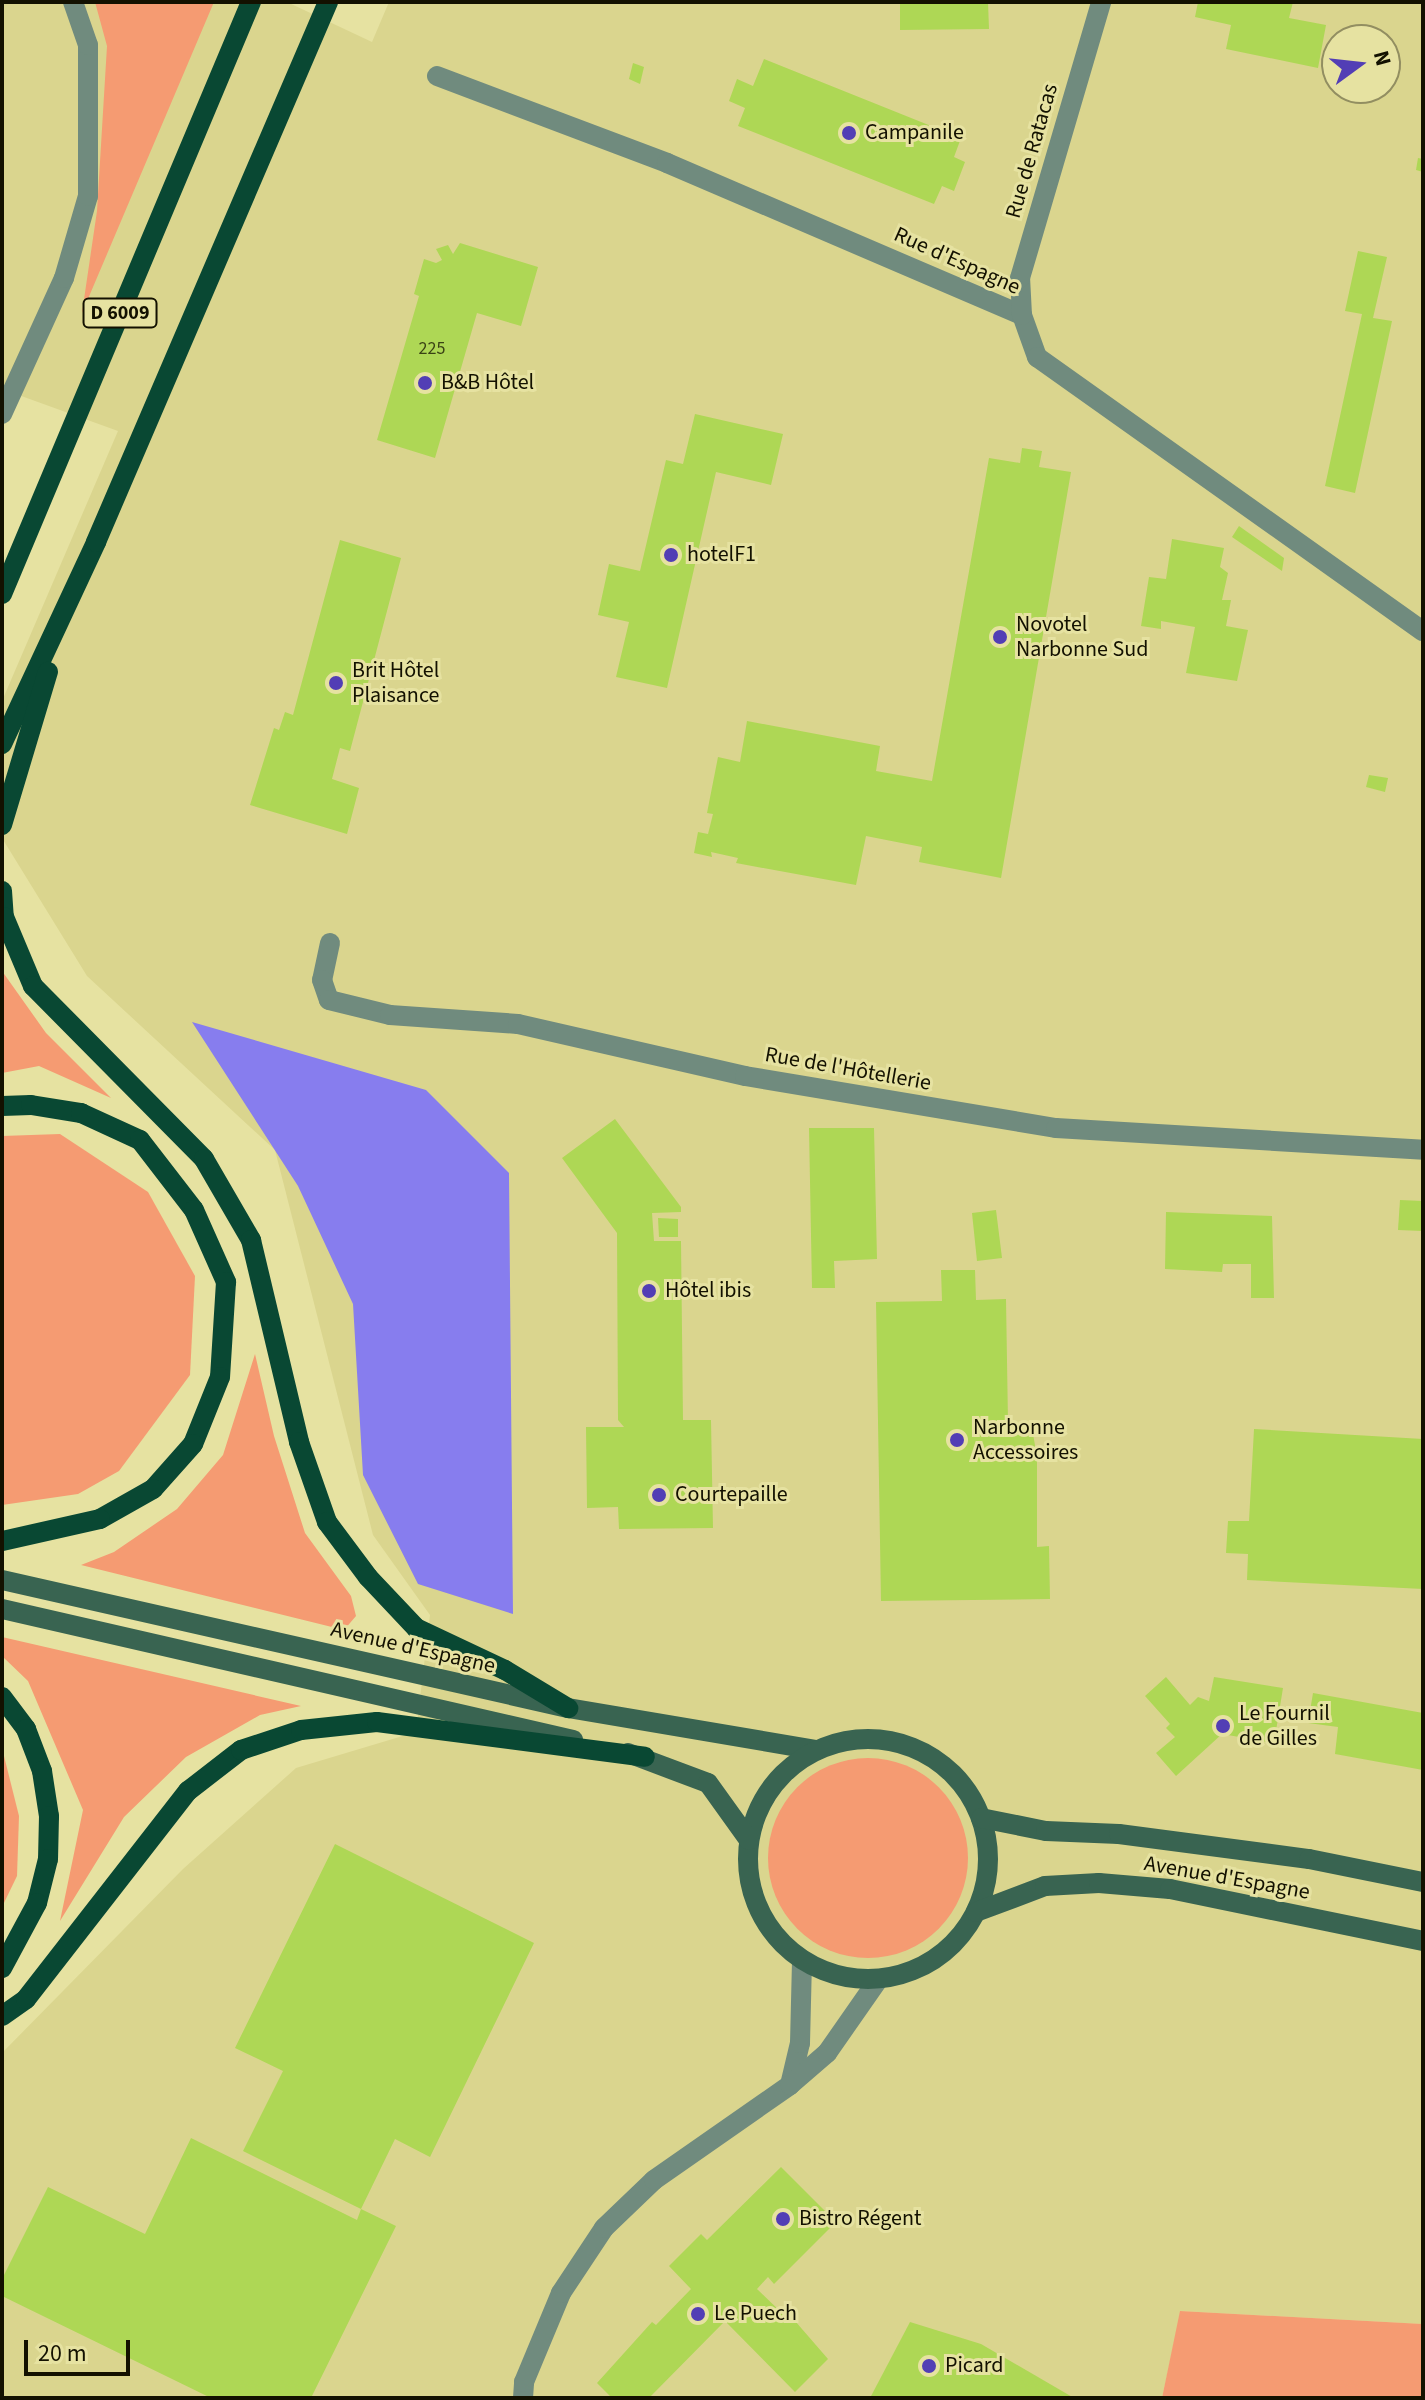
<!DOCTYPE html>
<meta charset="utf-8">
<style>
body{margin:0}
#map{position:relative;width:1425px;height:2400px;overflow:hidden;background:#e6e2a1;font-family:"Source Sans 3",sans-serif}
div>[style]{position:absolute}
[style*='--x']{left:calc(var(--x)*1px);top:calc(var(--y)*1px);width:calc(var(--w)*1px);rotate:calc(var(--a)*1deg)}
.built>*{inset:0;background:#dad58e}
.green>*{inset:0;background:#f59b72}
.round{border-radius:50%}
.water>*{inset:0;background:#877dee}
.building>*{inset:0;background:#aed755}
.minor>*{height:20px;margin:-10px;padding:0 10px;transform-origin:10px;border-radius:10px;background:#708b7e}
.secondary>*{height:20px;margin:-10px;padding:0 10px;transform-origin:10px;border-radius:10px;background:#396451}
.secondary>.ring{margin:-10px;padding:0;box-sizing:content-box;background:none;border:20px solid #396451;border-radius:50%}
.primary>*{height:20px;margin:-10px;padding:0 10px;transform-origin:10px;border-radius:10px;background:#094833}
.dots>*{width:22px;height:22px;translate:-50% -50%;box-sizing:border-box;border:4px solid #e6e2a1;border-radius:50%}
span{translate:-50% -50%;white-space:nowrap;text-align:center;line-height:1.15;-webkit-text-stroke:6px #e6e2a1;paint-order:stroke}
.number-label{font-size:18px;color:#3a4215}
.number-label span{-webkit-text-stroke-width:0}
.shield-label span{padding:2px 6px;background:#e6e2a1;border:2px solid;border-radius:6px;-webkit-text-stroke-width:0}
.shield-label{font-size:20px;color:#131100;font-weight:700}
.poi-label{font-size:22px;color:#131100}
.left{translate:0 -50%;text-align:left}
.street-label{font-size:22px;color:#131100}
.frame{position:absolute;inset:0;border:4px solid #131100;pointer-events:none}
.north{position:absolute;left:1321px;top:24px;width:80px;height:80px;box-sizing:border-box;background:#e6e2a1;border:2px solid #928e61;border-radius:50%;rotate:75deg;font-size:22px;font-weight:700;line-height:32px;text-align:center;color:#131100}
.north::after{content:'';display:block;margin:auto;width:28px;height:36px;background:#523eb5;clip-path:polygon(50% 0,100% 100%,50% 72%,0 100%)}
.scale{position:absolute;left:24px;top:2340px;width:106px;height:36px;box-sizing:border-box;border:4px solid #131100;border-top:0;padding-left:10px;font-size:24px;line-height:28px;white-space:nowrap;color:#131100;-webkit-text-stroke:6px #e6e2a1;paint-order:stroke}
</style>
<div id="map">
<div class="built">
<i style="clip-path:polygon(evenodd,2px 2px,287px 2px,372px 42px,389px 2px,1423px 2px,1423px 2324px,1181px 2311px,1162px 2398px,2px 2398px,2px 2053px,183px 1869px,296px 1768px,416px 1732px,430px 1615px,373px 1535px,275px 1150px,87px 976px,2px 838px,2px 701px,118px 431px,2px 389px,2px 2px,1337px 40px,1385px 40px,1385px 88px,1337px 88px,1337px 40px)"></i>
</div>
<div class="green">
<i style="clip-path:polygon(95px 2px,214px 2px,82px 313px,97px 211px,107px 46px)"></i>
<i style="clip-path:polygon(2px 971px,46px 1033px,111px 1098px,39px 1066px,2px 1073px)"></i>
<i style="clip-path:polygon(60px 1134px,148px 1192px,195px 1276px,190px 1375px,119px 1471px,78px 1494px,2px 1505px,2px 1136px)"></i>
<i style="clip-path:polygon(255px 1354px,274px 1436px,305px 1533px,351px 1596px,356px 1616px,344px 1630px,81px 1565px,114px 1552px,177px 1509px,223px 1455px)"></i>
<i style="clip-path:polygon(2px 1637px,301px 1706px,260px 1715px,186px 1757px,124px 1817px,60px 1921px,83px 1810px,28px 1681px,2px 1656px)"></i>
<i style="clip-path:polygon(2px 1748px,19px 1816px,17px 1876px,2px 1907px)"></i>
<i class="round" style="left:768px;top:1758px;width:200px;height:200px"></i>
<i style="clip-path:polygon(1180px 2311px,1423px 2324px,1423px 2398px,1162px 2398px)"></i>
</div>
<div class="water">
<i style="clip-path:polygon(192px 1022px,426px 1090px,509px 1173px,513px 1614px,418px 1584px,363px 1475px,353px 1304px,298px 1186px)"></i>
</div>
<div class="building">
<i style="clip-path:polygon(900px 2px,988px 2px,989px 29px,900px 30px)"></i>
<i style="clip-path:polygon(1198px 2px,1293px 2px,1289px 18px,1326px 25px,1318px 68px,1226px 49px,1231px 25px,1195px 17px)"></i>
<i style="clip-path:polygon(764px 59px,961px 138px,954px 157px,965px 162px,954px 191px,942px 186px,934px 204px,738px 126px,745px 108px,729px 101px,737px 79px,753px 86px)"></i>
<i style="clip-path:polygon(633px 63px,644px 67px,640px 84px,629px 79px)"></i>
<i style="clip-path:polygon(1418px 158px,1423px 159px,1423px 172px,1416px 170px)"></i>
<i style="clip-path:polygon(460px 243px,538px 267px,521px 326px,477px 313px,435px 458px,377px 440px,419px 296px,414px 294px,424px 259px,436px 263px,442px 260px,436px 249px,448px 245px,453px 254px)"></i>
<i style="clip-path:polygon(1358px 251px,1387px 257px,1373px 318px,1392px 321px,1355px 493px,1325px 486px,1362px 314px,1345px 311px)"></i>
<i style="clip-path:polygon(695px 414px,783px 434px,771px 485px,716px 472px,667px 688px,616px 677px,629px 622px,598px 615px,609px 564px,640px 571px,666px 460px,683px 464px)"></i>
<i style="clip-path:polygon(1022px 448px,1042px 451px,1039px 467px,1071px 472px,1001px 878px,919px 862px,922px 847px,866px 836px,856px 885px,736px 863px,738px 858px,711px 852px,712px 857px,694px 853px,698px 832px,708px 834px,713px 814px,707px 813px,718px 757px,740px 762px,747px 721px,880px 746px,876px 771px,932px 781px,989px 458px,1020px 463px)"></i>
<i style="clip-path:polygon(1239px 526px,1284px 558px,1282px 571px,1232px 537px)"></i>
<i style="clip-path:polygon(1172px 539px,1224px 548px,1220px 567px,1228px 573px,1222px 600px,1231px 600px,1226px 626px,1248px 630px,1237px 681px,1186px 673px,1195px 627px,1161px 621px,1161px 629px,1141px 626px,1149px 577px,1166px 579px)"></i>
<i style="clip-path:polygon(340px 540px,401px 558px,350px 751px,340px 748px,332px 779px,359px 788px,347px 834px,250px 805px,274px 728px,279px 730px,285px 712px,293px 715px)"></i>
<i style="clip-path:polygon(1369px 775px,1388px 778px,1385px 792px,1366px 787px)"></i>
<i style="clip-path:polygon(615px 1119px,681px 1207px,681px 1212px,652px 1213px,654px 1241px,681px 1241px,683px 1420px,711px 1420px,713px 1528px,619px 1529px,618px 1507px,587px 1508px,586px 1427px,624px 1427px,618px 1420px,617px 1233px,562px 1158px)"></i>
<i style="clip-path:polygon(809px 1128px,874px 1128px,877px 1259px,834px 1261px,835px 1288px,812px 1288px)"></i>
<i style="clip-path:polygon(1400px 1200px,1423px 1201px,1423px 1231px,1398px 1230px)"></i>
<i style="clip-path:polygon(996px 1210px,1002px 1258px,977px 1261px,972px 1213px)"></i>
<i style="clip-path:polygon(1166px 1212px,1272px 1216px,1274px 1298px,1251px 1298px,1251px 1264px,1223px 1264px,1222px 1272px,1165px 1269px)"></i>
<i style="clip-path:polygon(658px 1218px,678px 1219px,678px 1237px,659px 1237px)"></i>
<i style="clip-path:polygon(941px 1270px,975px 1270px,976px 1300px,1006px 1299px,1008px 1422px,1031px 1422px,1037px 1457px,1037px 1547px,1049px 1546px,1050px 1599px,881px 1601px,876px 1302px,942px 1301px)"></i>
<i style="clip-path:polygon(1254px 1429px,1423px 1439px,1423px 1589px,1247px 1580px,1248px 1554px,1226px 1553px,1228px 1521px,1249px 1521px)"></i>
<i style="clip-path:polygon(1166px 1677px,1190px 1705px,1198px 1697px,1209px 1701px,1214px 1677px,1283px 1688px,1274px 1743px,1222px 1734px,1176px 1776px,1156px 1753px,1175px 1737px,1166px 1728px,1170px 1724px,1145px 1696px)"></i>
<i style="clip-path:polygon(1313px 1693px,1423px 1713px,1423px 1770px,1335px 1754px,1338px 1727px,1308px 1723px)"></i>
<i style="clip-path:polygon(335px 1844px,534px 1943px,430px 2157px,395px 2139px,361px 2209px,396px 2226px,311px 2398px,211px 2398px,2px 2296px,2px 2279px,48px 2187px,145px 2234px,191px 2138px,357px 2220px,361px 2209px,243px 2151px,283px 2071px,235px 2048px)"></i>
<i style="clip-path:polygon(781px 2167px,836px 2222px,774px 2284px,768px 2277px,757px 2289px,785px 2316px,789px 2314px,828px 2359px,795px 2392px,725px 2321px,649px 2398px,612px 2398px,597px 2383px,652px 2322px,656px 2325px,691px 2289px,669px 2266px,701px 2234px,707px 2240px)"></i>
<i style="clip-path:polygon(910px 2322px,981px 2344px,1074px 2398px,870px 2398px)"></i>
</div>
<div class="minor">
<i style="--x:437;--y:76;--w:246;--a:20.7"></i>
<i style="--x:667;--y:163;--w:386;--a:23.2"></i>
<i style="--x:1022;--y:315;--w:45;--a:70.3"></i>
<i style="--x:1037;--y:357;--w:473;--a:35.4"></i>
<i style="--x:1022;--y:315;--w:37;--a:-93"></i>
<i style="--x:1020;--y:278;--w:288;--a:-73.6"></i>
<i style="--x:2;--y:414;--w:149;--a:-65.5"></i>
<i style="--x:64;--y:278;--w:85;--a:-73.7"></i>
<i style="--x:88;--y:196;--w:151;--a:-90"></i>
<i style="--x:88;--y:45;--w:46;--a:-109.2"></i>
<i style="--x:330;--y:943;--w:38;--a:102"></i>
<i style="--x:322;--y:980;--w:21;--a:71"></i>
<i style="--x:329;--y:1000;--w:63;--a:13.8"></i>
<i style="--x:390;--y:1015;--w:128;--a:4"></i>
<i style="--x:518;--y:1024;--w:233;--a:12.9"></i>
<i style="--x:745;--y:1076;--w:315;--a:9.5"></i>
<i style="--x:1056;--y:1128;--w:368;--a:3.4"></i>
<i style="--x:790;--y:2085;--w:43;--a:-76.6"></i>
<i style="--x:800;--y:2043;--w:83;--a:-88.6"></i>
<i style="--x:523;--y:2398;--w:16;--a:-86"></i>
<i style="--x:524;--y:2382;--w:96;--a:-67.4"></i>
<i style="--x:561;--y:2293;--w:78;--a:-56.5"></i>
<i style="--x:604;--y:2228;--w:69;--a:-43.8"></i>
<i style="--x:654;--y:2180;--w:166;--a:-34.9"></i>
<i style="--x:790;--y:2085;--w:49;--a:-40.9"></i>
<i style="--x:827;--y:2053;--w:89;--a:-55.1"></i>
</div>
<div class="secondary">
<i style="--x:2;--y:1580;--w:580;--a:12.74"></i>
<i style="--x:568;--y:1708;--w:252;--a:9.6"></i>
<i style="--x:2;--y:1609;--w:586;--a:12.92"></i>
<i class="ring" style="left:748px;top:1739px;width:220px;height:220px"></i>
<i style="--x:628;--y:1753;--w:85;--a:20.6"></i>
<i style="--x:708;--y:1783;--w:70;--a:54.3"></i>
<i style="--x:981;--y:1818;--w:66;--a:11.3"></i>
<i style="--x:1046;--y:1831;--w:73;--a:2.4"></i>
<i style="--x:1119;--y:1834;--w:192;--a:7.5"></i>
<i style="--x:1309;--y:1859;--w:116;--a:11.4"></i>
<i style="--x:976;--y:1912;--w:74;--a:-20.6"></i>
<i style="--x:1045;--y:1886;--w:54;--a:-3.2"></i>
<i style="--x:1099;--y:1883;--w:71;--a:4.8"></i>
<i style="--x:1170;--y:1889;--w:258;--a:11.6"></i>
</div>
<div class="primary">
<i style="--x:2;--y:594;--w:642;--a:-67.19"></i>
<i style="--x:2;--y:744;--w:223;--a:-65"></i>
<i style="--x:96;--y:542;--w:588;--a:-66.75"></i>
<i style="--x:2;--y:825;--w:160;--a:-73.3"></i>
<i style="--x:2;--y:891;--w:26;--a:86"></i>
<i style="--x:4;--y:917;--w:75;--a:67.2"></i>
<i style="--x:33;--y:986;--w:243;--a:45.3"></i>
<i style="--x:204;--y:1159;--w:94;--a:59.9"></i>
<i style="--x:251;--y:1240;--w:208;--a:76.6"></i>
<i style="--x:299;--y:1442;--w:85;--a:70.7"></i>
<i style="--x:327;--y:1522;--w:69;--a:53.3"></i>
<i style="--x:368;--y:1577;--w:70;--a:46.7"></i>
<i style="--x:416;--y:1628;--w:98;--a:25.3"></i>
<i style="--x:505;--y:1670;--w:74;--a:31.1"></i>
<i style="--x:2;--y:1106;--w:29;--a:-2"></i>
<i style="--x:31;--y:1105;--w:51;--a:9.1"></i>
<i style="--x:81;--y:1113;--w:65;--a:24.6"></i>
<i style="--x:140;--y:1140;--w:88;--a:52.4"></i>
<i style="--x:194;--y:1210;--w:79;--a:66"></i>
<i style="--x:226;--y:1282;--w:95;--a:93.6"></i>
<i style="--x:220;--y:1377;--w:72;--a:111.9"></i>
<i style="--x:193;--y:1444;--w:60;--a:131.6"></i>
<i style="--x:153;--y:1489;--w:61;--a:150.5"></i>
<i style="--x:100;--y:1519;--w:100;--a:167.3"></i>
<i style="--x:2;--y:1697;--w:40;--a:53"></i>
<i style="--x:26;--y:1729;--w:45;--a:69.1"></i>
<i style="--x:42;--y:1771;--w:46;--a:81.2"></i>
<i style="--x:49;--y:1816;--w:43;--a:91.3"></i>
<i style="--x:48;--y:1859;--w:45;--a:104"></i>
<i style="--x:37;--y:1903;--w:74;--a:118.3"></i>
<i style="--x:2;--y:2016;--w:29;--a:-35"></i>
<i style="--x:26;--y:1999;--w:264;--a:-52.1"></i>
<i style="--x:188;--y:1791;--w:67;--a:-37.7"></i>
<i style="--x:241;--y:1750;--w:63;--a:-18.4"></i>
<i style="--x:301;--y:1730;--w:76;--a:-6"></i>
<i style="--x:377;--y:1722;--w:270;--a:7.4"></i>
</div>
<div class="dots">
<i style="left:849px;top:133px;background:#523eb5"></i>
<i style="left:425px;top:383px;background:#523eb5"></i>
<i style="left:671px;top:555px;background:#523eb5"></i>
<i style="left:1000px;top:637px;background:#523eb5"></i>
<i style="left:336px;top:683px;background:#523eb5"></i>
<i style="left:649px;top:1291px;background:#523eb5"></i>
<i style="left:957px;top:1440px;background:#523eb5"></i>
<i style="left:659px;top:1495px;background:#523eb5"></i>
<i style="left:1223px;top:1726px;background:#523eb5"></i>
<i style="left:783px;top:2219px;background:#523eb5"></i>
<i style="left:698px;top:2314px;background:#523eb5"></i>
<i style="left:929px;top:2366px;background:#523eb5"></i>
</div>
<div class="number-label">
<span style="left:432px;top:349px">225</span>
</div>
<div class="shield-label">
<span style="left:120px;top:313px">D 6009</span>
</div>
<div class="poi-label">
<span class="left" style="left:865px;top:133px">Campanile</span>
<span class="left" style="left:441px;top:383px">B&amp;B Hôtel</span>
<span class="left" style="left:687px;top:555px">hotelF1</span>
<span class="left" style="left:1016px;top:637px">Novotel<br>Narbonne Sud</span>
<span class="left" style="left:352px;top:683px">Brit Hôtel<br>Plaisance</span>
<span class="left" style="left:665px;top:1291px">Hôtel ibis</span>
<span class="left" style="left:973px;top:1440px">Narbonne<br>Accessoires</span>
<span class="left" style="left:675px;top:1495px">Courtepaille</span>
<span class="left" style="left:1239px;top:1726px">Le Fournil<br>de Gilles</span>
<span class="left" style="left:799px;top:2219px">Bistro Régent</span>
<span class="left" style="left:714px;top:2314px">Le Puech</span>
<span class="left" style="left:945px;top:2366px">Picard</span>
</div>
<div class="street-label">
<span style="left:1032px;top:151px;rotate:-74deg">Rue de Ratacas</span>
<span style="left:957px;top:261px;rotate:24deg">Rue d'Espagne</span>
<span style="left:848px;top:1069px;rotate:10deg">Rue de l'Hôtellerie</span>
<span style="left:413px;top:1648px;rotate:13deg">Avenue d'Espagne</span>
<span style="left:1227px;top:1878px;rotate:10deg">Avenue d'Espagne</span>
</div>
<div class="frame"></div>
<div class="north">N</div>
<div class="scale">20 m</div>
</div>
